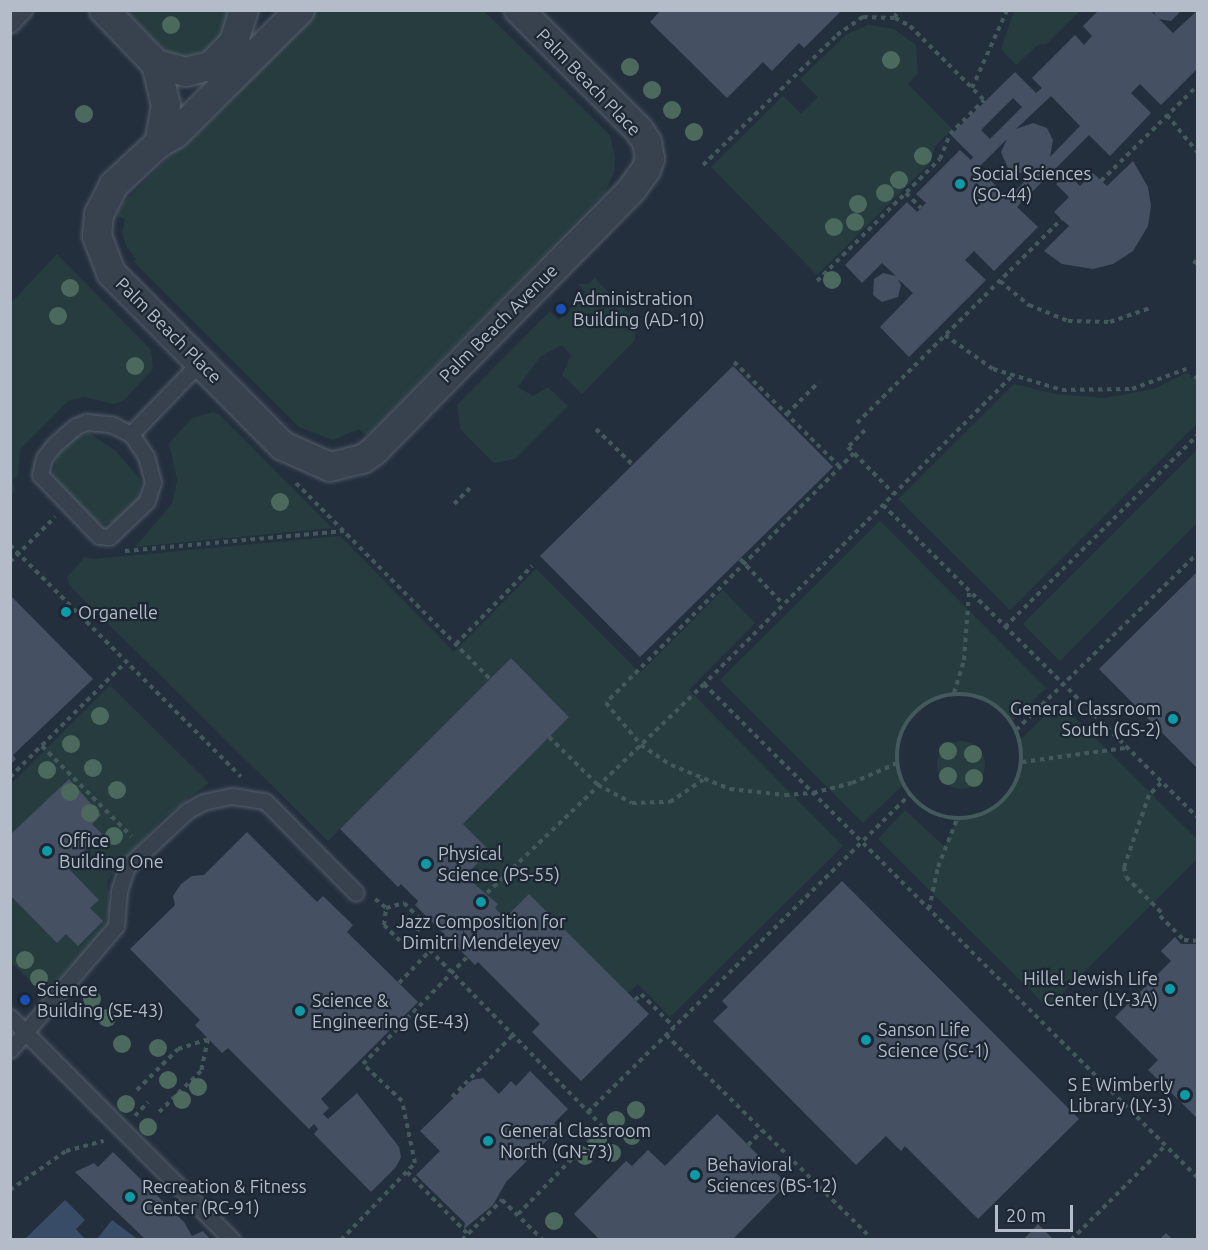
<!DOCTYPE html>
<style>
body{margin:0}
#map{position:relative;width:1208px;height:1250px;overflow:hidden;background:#242f3e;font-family:Ubuntu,sans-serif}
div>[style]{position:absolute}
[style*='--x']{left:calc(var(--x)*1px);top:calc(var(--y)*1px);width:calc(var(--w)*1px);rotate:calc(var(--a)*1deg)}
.green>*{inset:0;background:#263c3f}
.round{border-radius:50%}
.water>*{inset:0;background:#394c67}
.building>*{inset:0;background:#455162}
.path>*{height:4px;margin-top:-2px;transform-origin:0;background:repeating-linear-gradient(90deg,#44595c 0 4.5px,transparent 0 9px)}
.path>.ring{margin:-2px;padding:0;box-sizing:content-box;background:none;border:4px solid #44595c;border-radius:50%}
.roads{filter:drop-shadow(0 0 2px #565f6c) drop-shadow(0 0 2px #565f6c)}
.lane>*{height:15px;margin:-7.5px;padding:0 7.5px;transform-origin:7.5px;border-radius:7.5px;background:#38414e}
.street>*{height:28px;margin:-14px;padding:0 14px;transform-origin:14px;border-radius:14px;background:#38414e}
.trees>*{width:18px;height:18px;margin:-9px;border-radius:50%;background:#4b6a5d}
.dots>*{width:16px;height:16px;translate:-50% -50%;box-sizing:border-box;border:3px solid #1d2633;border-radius:50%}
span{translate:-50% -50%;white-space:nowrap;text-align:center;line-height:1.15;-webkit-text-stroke:4.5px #1d2633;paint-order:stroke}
.street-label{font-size:18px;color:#b4bcc9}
.poi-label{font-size:18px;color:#b4bcc9}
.left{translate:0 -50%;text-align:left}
.right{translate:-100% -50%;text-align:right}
.frame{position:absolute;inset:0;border:12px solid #b4bcc9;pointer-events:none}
.scale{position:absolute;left:995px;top:1205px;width:78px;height:27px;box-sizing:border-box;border:3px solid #b4bcc9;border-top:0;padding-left:8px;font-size:18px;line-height:21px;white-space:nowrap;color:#b4bcc9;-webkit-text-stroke:4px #1d2633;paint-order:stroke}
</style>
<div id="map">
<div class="green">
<i style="clip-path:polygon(227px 10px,224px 35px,212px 49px,185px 57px,166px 51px,126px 11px)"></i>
<i style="clip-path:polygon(314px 11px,484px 11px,610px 135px,615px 157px,614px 173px,605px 192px,366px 436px,359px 429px,333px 440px,299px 427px,134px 262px,136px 259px,126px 246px,122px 232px,125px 219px,116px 216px,124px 202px)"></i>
<i style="clip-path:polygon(1014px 11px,1014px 10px,1080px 11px,1046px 44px,1038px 45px,1016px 65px,1001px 49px)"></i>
<i style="clip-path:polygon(868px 25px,894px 29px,916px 45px,918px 73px,908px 84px,952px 129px,935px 146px,930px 163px,817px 275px,711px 167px,783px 96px,801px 114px,818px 97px,800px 79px,847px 34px)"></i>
<i style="clip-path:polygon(57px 254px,151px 350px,153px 369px,123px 401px,113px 404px,85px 397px,68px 401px,20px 450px,18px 475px,13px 480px,15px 491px,11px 496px,11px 303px)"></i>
<i style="clip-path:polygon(595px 278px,635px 320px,635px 340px,582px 394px,562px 375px,571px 355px,562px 345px,540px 357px,518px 387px,533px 396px,548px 387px,568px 406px,515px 459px,494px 463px,460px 429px,457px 405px,550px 311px,559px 320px,586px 292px,578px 284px,588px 284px)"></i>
<i style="clip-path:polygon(1188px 372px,1192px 378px,1197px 374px,1197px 424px,1010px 610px,898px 499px,1014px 384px,1056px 394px,1104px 398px,1154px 389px)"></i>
<i style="clip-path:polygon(213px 412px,219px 414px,332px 528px,135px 547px,172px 504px,177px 480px,169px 443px,192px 418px)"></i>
<i style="clip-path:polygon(89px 433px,116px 451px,141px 480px,140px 498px,115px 522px,101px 524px,92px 518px,56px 483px,53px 474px,58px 451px,72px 438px)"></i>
<i style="clip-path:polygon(1197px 450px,1197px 523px,1060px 661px,1023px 624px)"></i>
<i style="clip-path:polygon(880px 521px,1046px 688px,1011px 722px,991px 702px,973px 695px,954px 693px,920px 706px,899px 736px,896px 754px,903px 785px,863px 823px,720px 680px)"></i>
<i style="clip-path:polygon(340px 536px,454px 652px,536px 569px,640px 673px,723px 590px,755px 623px,689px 690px,843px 846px,670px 1017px,638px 984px,628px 993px,505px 918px,495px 908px,498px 904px,465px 876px,490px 851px,463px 824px,569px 717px,511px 658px,328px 841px,70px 586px,67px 577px,85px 557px,94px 559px)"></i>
<i style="clip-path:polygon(110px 685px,209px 783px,162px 819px,107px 881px,110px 910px,101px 935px,45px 995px,11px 962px,10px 785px)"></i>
<i style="clip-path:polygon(1059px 702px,1197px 839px,1198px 858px,1048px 1008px,878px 839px,905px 810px,945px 847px,957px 818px,993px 809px,1007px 797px,1022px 762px,1021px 739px)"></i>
<i class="round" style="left:937px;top:741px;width:48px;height:48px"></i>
</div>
<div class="water">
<i style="clip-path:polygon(65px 1200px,85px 1220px,76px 1229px,85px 1239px,25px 1239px)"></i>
<i style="clip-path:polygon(112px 1220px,136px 1238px,135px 1239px,97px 1239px)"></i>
</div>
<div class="building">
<i style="clip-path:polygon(661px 10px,842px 10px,804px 48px,799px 43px,772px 71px,763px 62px,727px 98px,650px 22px)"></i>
<i style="clip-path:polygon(evenodd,1099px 10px,1150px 10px,1156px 16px,1153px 10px,1182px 10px,1171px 21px,1159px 19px,1173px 33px,1198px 10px,1198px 68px,1161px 105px,1140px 84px,1131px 93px,1151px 113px,1110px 156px,1089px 135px,1017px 207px,1038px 227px,994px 271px,974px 251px,965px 260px,986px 280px,909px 357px,880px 327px,913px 293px,898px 279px,901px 285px,898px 297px,882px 302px,873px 295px,874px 279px,883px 273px,896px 276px,882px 263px,862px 283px,845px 265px,907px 202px,917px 212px,926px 203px,916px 194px,960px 150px,971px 160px,973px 157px,951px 135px,1015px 72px,1036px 93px,1042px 88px,1032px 78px,1075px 35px,1084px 45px,1092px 36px,1083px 26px,1099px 10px,1051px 96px,1080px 126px,1050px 157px,1053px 140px,1047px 128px,1033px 123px,1016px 129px,1051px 96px,1099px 10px,1013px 98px,1022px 107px,990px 139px,981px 130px,1013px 98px,1099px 10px,1007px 139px,1001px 152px,1008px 168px,1020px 173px,1037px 169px,1008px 198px,978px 168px,1007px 139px)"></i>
<i style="clip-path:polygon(1133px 161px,1148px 187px,1151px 206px,1148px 226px,1133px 251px,1113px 264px,1093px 269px,1062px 264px,1044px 251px,1069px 226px,1054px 212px,1069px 197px,1056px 184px,1067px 173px,1080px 186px,1093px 173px,1107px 186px)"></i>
<i style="clip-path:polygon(733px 366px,833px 467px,640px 657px,540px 556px)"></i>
<i style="clip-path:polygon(1198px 571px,1198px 769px,1099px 669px)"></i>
<i style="clip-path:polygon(10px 595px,93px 679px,13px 755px,16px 759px,10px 765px)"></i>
<i style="clip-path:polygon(511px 658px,569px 717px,463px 824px,490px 851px,465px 876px,498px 904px,495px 908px,505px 918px,529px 894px,649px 1014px,581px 1081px,532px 1032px,540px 1024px,478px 962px,475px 965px,415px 905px,418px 901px,401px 884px,398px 887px,340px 829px)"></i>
<i style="clip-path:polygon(69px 779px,101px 815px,92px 824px,102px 834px,67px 867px,99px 900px,90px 908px,103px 921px,78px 946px,66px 934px,57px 943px,10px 895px,10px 835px)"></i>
<i style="clip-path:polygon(247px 832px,317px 902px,323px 896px,353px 925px,347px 932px,418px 1002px,321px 1099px,329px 1108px,323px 1114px,328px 1119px,357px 1093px,399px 1147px,401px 1157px,396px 1167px,371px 1192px,314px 1134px,318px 1129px,314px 1124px,309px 1129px,228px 1048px,222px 1053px,195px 1025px,200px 1020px,130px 949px,175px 905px,173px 896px,181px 884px,192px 876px,204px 875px)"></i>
<i style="clip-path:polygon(842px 881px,1079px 1119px,978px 1219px,905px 1146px,901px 1151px,886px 1136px,856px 1165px,713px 1021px,728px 1007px,722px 1001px)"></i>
<i style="clip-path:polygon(1175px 937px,1181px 944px,1198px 944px,1198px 1119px,1148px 1070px,1158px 1060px,1115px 1017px,1171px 961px,1161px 951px)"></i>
<i style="clip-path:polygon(530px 1071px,568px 1109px,554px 1123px,559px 1128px,506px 1182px,493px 1205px,464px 1229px,465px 1223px,416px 1175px,440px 1151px,420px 1131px,472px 1080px,483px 1078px,499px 1094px,511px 1081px,516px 1086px)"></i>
<i style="clip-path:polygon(717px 1114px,787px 1184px,732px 1240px,600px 1240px,574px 1214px,626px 1161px,632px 1166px,648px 1150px,665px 1166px)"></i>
<i style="clip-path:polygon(113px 1152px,184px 1222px,192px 1236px,203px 1231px,211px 1240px,146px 1240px,75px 1172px,94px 1163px,98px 1167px)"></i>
<i style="clip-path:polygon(1038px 1224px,1054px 1240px,1023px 1240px)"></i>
<i style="clip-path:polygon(1166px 1233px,1173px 1240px,1159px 1240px)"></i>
</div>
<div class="path">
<i style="--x:895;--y:18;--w:8;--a:-76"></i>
<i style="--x:972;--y:88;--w:85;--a:-65.8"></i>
<i style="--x:1167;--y:115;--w:49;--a:50.8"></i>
<i style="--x:703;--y:165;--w:187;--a:-44.1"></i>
<i style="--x:837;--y:35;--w:32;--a:-35"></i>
<i style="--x:863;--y:17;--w:32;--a:2"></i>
<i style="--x:895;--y:18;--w:17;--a:28"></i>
<i style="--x:910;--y:26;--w:106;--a:45"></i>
<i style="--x:1101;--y:181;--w:136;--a:-44.7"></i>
<i style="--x:906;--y:193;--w:21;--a:45"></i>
<i style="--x:1194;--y:264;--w:8;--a:-60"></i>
<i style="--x:817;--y:281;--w:173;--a:-44.8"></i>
<i style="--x:940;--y:159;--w:27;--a:-68"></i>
<i style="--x:950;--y:134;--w:48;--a:-45"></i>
<i style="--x:1000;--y:281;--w:38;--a:40"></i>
<i style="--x:1029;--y:305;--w:42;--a:22.3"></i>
<i style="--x:1068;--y:321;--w:42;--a:1.4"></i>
<i style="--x:1110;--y:322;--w:42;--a:-19.3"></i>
<i style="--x:945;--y:335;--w:59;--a:35.3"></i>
<i style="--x:993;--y:369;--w:72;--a:16.9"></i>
<i style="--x:1062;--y:390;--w:70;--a:-0.8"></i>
<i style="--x:1132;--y:389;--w:58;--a:-20.3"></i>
<i style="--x:734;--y:362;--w:149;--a:44.7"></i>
<i style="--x:1195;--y:376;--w:4;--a:45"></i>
<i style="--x:1011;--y:377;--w:434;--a:135"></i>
<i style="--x:704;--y:684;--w:699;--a:45"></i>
<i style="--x:787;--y:414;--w:45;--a:-45"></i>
<i style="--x:857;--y:423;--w:289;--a:-44.9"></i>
<i style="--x:596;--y:429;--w:52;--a:44.2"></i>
<i style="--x:865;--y:430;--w:24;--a:135"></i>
<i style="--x:848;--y:447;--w:66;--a:45.6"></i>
<i style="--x:854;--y:453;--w:352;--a:134.8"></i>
<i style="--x:606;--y:703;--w:55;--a:50.2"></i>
<i style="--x:641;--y:745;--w:36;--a:34"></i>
<i style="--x:671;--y:765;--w:64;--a:22.1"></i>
<i style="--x:730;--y:789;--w:55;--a:6.2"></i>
<i style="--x:785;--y:795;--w:28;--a:-4"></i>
<i style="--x:813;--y:793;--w:40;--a:-14.4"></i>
<i style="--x:852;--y:783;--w:49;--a:-24"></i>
<i style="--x:296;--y:483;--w:276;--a:45.3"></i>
<i style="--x:454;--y:504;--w:23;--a:-45"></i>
<i style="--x:883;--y:505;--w:444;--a:44.8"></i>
<i style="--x:10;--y:545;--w:327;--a:45.1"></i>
<i style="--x:125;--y:551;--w:220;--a:-5.2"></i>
<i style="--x:740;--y:559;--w:62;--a:46.3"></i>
<i style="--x:10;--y:562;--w:64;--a:-45"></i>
<i style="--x:1005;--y:627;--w:272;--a:-44.9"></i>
<i style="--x:456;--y:644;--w:109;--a:-45.7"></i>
<i style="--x:954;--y:693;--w:34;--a:-73"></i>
<i style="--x:964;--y:660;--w:68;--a:-85.8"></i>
<i class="ring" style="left:897px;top:694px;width:120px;height:120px"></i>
<i style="--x:1016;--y:730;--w:254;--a:-44.2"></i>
<i style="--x:549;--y:737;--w:69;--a:44.4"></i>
<i style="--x:598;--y:785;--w:38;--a:28"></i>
<i style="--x:632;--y:803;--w:38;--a:-2"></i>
<i style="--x:670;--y:802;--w:40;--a:-34"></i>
<i style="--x:42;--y:746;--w:127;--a:45.3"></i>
<i style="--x:1022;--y:762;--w:104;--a:-7.7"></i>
<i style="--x:10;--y:777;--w:163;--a:-44.8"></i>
<i style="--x:1161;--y:783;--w:17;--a:135"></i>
<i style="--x:1149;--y:795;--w:76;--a:109.1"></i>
<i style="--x:1124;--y:867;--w:10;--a:79"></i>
<i style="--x:1126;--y:877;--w:51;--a:45"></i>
<i style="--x:487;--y:893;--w:301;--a:-43.9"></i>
<i style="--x:375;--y:899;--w:14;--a:39"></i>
<i style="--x:404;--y:903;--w:21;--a:45"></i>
<i style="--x:419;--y:918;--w:19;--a:96"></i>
<i style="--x:417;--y:937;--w:17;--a:167"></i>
<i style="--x:400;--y:941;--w:23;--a:-135"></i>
<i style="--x:384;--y:925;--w:17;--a:-83"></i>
<i style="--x:386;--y:908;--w:19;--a:-16"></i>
<i style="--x:929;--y:909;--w:43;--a:-77.9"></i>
<i style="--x:938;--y:867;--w:52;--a:-68.4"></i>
<i style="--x:1160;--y:916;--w:34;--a:45"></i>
<i style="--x:1184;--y:940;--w:14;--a:4"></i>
<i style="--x:417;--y:937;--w:266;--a:45.6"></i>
<i style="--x:603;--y:1127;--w:122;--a:134.3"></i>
<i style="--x:399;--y:983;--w:66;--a:-46.2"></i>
<i style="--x:635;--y:1000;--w:8;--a:-45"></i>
<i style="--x:641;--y:994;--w:47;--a:45"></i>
<i style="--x:666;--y:1035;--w:283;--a:44.7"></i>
<i style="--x:137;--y:1090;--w:58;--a:-45"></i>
<i style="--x:178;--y:1049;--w:32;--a:-18"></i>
<i style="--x:208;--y:1039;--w:33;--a:102"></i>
<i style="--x:201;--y:1071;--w:59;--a:135.7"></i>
<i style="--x:452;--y:1097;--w:86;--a:-45.5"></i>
<i style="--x:588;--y:1112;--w:453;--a:-44.6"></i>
<i style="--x:135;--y:1116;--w:19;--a:-47"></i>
<i style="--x:748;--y:1145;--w:20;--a:-45"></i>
<i style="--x:407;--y:1172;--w:87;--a:45.5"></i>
<i style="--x:10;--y:1190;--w:68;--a:-34.9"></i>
<i style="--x:66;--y:1151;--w:39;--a:-15"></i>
<i style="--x:341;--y:1240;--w:107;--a:-46.1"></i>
<i style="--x:415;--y:1163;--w:63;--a:-101.8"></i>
<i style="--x:402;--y:1101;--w:54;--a:-136.5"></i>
<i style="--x:363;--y:1064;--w:149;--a:-45.8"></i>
<i style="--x:462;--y:1240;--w:57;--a:-45"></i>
<i style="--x:502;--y:1200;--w:57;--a:44.3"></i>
<i style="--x:1071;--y:1240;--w:133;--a:-45"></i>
</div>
<div class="roads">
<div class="lane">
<i style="--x:10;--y:25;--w:21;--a:-47"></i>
<i style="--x:86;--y:422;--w:25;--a:5"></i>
<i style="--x:111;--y:424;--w:22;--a:27"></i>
<i style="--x:131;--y:434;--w:27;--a:56"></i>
<i style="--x:146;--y:456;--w:27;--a:75"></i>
<i style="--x:153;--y:482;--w:20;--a:108"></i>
<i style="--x:147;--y:501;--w:52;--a:136.5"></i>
<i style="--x:109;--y:537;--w:10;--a:-174"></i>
<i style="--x:99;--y:536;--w:85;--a:-134"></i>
<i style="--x:40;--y:475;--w:17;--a:-77"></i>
<i style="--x:44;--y:458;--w:16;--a:-52"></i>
<i style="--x:54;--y:445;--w:29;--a:-41"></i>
<i style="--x:76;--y:426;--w:11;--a:-22"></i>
<i style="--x:131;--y:434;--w:101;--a:-46.2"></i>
<i style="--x:10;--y:1017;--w:315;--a:45.1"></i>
<i style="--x:10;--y:1050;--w:163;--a:-49.5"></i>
<i style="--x:116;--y:926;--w:35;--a:-85"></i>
<i style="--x:119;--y:891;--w:25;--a:-72"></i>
<i style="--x:127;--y:867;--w:82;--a:-43"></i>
<i style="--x:187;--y:811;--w:18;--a:-29"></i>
<i style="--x:203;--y:802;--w:30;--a:-12"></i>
<i style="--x:232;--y:796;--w:33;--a:9"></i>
<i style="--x:265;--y:801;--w:129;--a:45.3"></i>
</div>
<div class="street">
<i style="--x:104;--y:10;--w:75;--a:46.1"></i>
<i style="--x:156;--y:64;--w:42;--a:76.3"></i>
<i style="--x:166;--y:105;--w:39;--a:100"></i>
<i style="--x:300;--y:10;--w:176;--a:135.2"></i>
<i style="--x:175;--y:134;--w:18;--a:151"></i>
<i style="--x:159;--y:143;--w:62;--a:137"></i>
<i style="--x:114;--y:185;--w:33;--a:117"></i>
<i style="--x:99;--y:214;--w:22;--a:95"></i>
<i style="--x:97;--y:236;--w:40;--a:69"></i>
<i style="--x:111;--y:273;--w:244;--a:45.2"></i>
<i style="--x:283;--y:446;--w:51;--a:24.1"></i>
<i style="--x:330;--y:467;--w:34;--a:-14"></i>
<i style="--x:363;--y:459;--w:14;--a:-36"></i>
<i style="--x:374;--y:451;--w:368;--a:-45.4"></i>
<i style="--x:632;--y:189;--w:24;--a:-54"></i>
<i style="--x:646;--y:170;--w:12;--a:-70"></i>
<i style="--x:650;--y:159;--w:17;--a:-100"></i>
<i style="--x:647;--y:142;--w:14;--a:-124"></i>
<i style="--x:639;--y:130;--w:170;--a:-135"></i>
<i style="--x:156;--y:64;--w:30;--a:15"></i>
<i style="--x:185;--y:72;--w:27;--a:-13"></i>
<i style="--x:211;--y:66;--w:33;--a:-46"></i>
<i style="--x:234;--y:42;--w:34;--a:-73"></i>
</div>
</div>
<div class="trees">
<i style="left:171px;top:25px"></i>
<i style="left:891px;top:60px"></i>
<i style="left:630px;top:67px"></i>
<i style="left:652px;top:90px"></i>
<i style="left:672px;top:110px"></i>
<i style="left:84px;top:114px"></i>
<i style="left:694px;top:132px"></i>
<i style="left:923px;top:156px"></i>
<i style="left:899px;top:180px"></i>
<i style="left:885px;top:193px"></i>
<i style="left:858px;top:204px"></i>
<i style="left:855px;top:222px"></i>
<i style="left:834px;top:227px"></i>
<i style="left:832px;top:280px"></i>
<i style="left:70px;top:288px"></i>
<i style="left:58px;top:316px"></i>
<i style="left:135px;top:366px"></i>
<i style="left:280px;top:502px"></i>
<i style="left:100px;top:716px"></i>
<i style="left:71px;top:744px"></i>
<i style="left:948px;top:751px"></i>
<i style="left:973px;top:754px"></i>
<i style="left:93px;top:768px"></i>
<i style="left:47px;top:770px"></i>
<i style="left:948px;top:776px"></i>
<i style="left:974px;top:778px"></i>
<i style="left:117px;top:790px"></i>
<i style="left:70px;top:792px"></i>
<i style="left:90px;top:813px"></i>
<i style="left:114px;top:836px"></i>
<i style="left:25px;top:960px"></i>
<i style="left:39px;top:978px"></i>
<i style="left:92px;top:999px"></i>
<i style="left:107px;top:1018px"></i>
<i style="left:122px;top:1044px"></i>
<i style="left:158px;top:1048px"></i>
<i style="left:168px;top:1080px"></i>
<i style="left:198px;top:1087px"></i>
<i style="left:182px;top:1100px"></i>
<i style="left:126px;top:1104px"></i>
<i style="left:636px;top:1110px"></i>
<i style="left:616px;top:1120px"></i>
<i style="left:148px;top:1127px"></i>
<i style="left:632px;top:1136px"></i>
<i style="left:598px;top:1140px"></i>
<i style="left:612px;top:1153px"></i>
<i style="left:585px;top:1156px"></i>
<i style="left:554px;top:1221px"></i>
</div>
<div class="dots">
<i style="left:960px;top:184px;background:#0f9aa8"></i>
<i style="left:561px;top:309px;background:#1a4fb4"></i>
<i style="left:66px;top:612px;background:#0f9aa8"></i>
<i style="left:1173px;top:719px;background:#0f9aa8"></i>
<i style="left:47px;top:851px;background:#0f9aa8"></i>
<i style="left:426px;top:864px;background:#0f9aa8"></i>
<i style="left:481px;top:902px;background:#0f9aa8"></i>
<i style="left:1170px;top:989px;background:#0f9aa8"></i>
<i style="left:25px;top:1000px;background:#1a4fb4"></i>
<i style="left:300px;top:1011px;background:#0f9aa8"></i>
<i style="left:866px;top:1040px;background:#0f9aa8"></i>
<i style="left:1185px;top:1095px;background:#0f9aa8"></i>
<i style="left:488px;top:1141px;background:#0f9aa8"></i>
<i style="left:695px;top:1175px;background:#0f9aa8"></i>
<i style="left:130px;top:1197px;background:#0f9aa8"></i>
</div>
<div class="street-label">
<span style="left:589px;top:82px;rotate:46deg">Palm Beach Place</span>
<span style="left:498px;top:323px;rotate:-45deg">Palm Beach Avenue</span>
<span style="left:169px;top:330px;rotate:45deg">Palm Beach Place</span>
</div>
<div class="poi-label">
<span class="left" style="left:972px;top:184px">Social Sciences<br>(SO-44)</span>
<span class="left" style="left:573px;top:309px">Administration<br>Building (AD-10)</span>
<span class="left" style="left:78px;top:612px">Organelle</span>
<span class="right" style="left:1161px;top:719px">General Classroom<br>South (GS-2)</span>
<span class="left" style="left:59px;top:851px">Office<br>Building One</span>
<span class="left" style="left:438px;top:864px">Physical<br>Science (PS-55)</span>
<span style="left:481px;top:932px">Jazz Composition for<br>Dimitri Mendeleyev</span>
<span class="right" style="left:1158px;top:989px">Hillel Jewish Life<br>Center (LY-3A)</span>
<span class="left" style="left:37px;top:1000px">Science<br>Building (SE-43)</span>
<span class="left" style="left:312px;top:1011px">Science &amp;<br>Engineering (SE-43)</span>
<span class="left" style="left:878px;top:1040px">Sanson Life<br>Science (SC-1)</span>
<span class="right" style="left:1173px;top:1095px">S E Wimberly<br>Library (LY-3)</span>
<span class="left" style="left:500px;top:1141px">General Classroom<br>North (GN-73)</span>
<span class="left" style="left:707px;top:1175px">Behavioral<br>Sciences (BS-12)</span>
<span class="left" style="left:142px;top:1197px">Recreation &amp; Fitness<br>Center (RC-91)</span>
</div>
<div class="frame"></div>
<div class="scale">20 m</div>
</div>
